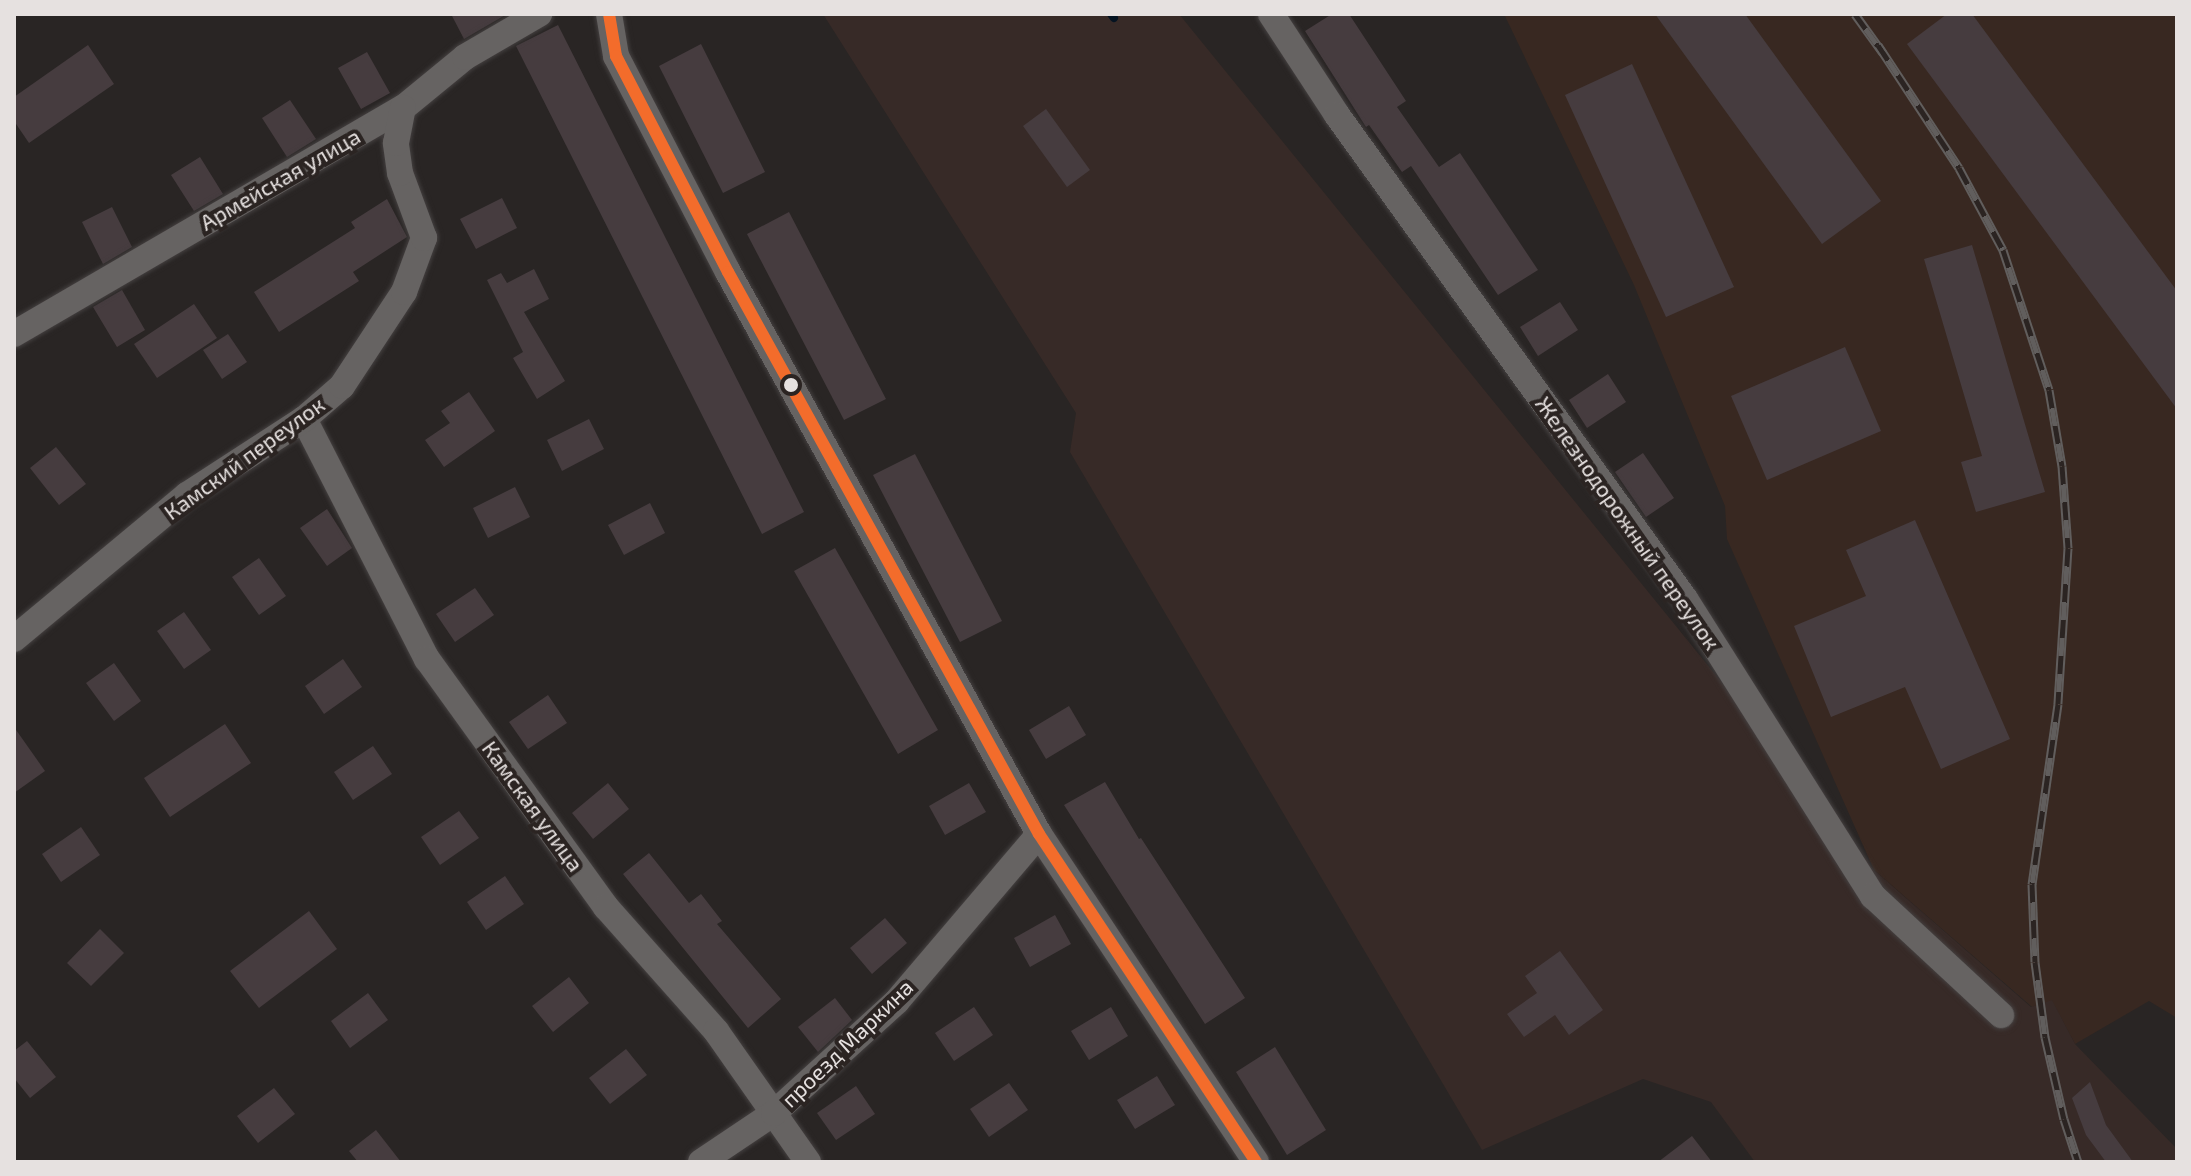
<!DOCTYPE html>
<meta charset="utf-8">
<style>
body{margin:0}
#map{position:relative;width:2191px;height:1176px;overflow:hidden;background:#292524;font-family:"Exo 2",sans-serif}
div>[style]{position:absolute}
[style*='--x']{left:calc(var(--x)*1px);top:calc(var(--y)*1px);width:calc(var(--w)*1px);rotate:calc(var(--a)*1deg)}
.industrial>*{inset:0;background:#382821}
.built>*{inset:0;background:#372a27}
.stream>*{height:8px;margin:-4px;padding:0 4px;transform-origin:4px;border-radius:4px;background:#041321}
.building>*{inset:0;background:#463c3f}
.roads{filter:drop-shadow(0 0 2px #444040) drop-shadow(0 0 2px #444040)}
.minor>*{height:26px;margin:-13px;padding:0 13px;transform-origin:13px;border-radius:13px;background:#666362}
.rail>*{height:9px;margin-top:-4.5px;transform-origin:0;background:repeating-linear-gradient(90deg,#2b2422 0 18px,#615e5d 0 36px);box-sizing:border-box;border-block:2px solid #615e5d}
.bus-1>*{height:12px;margin:-6px;padding:0 6px;transform-origin:6px;border-radius:6px;background:#f36c2b}
.dots>*{width:22px;height:22px;translate:-50% -50%;box-sizing:border-box;border:4px solid #2b2422;border-radius:50%}
span{translate:-50% -50%;white-space:nowrap;text-align:center;line-height:1.15;-webkit-text-stroke:8px #2b2422;paint-order:stroke}
.street-label{font-size:22px;color:#e6e1e0}
.frame{position:absolute;inset:0;border:16px solid #e6e1e0;pointer-events:none}
</style>
<div id="map">
<div class="industrial">
<i style="clip-path:polygon(1504px 14px,2177px 14px,2177px 1018px,2149px 1001px,2075px 1044px,2052px 1001px,2032px 1007px,1874px 870px,1727px 539px,1725px 506px,1634px 285px)"></i>
</div>
<div class="built">
<i style="clip-path:polygon(823px 14px,1179px 14px,1874px 870px,2031px 1007px,2052px 1000px,2075px 1044px,2177px 1149px,2177px 1162px,1755px 1162px,1711px 1102px,1643px 1079px,1482px 1150px,1070px 452px,1076px 413px)"></i>
</div>
<div class="stream">
<i style="--x:1111;--y:14;--w:5;--a:53"></i>
</div>
<div class="building">
<i style="clip-path:polygon(451px 14px,507px 14px,464px 39px)"></i>
<i style="clip-path:polygon(1332px 14px,1349px 14px,1406px 101px,1397px 107px,1439px 167px,1460px 153px,1538px 270px,1498px 295px,1411px 166px,1402px 172px,1369px 125px,1366px 127px,1305px 31px)"></i>
<i style="clip-path:polygon(1655px 14px,1745px 14px,1881px 201px,1822px 244px)"></i>
<i style="clip-path:polygon(1947px 14px,1972px 14px,2177px 291px,2177px 409px,1907px 44px)"></i>
<i style="clip-path:polygon(558px 25px,804px 512px,762px 534px,516px 46px)"></i>
<i style="clip-path:polygon(701px 44px,765px 172px,723px 193px,659px 66px)"></i>
<i style="clip-path:polygon(88px 45px,114px 84px,29px 143px,14px 121px,14px 97px)"></i>
<i style="clip-path:polygon(367px 52px,390px 93px,361px 109px,338px 68px)"></i>
<i style="clip-path:polygon(1632px 64px,1734px 287px,1666px 317px,1565px 95px)"></i>
<i style="clip-path:polygon(290px 100px,316px 139px,287px 157px,262px 118px)"></i>
<i style="clip-path:polygon(1046px 109px,1090px 170px,1067px 187px,1023px 126px)"></i>
<i style="clip-path:polygon(200px 157px,223px 194px,194px 211px,171px 175px)"></i>
<i style="clip-path:polygon(502px 198px,517px 228px,476px 249px,460px 219px)"></i>
<i style="clip-path:polygon(387px 199px,407px 237px,353px 272px,359px 281px,279px 332px,254px 292px,355px 228px,351px 222px)"></i>
<i style="clip-path:polygon(112px 207px,132px 247px,103px 264px,82px 222px)"></i>
<i style="clip-path:polygon(789px 212px,886px 399px,844px 420px,747px 234px)"></i>
<i style="clip-path:polygon(1972px 245px,2045px 492px,1976px 512px,1961px 462px,1982px 456px,1924px 259px)"></i>
<i style="clip-path:polygon(534px 269px,549px 299px,524px 312px,565px 381px,537px 399px,513px 358px,523px 352px,487px 280px,501px 273px,507px 283px)"></i>
<i style="clip-path:polygon(122px 290px,145px 330px,117px 347px,93px 307px)"></i>
<i style="clip-path:polygon(1560px 302px,1578px 330px,1538px 356px,1520px 327px)"></i>
<i style="clip-path:polygon(194px 304px,217px 338px,157px 378px,134px 344px)"></i>
<i style="clip-path:polygon(228px 334px,247px 362px,222px 379px,203px 350px)"></i>
<i style="clip-path:polygon(1845px 347px,1881px 431px,1767px 480px,1731px 396px)"></i>
<i style="clip-path:polygon(1608px 374px,1626px 402px,1587px 428px,1569px 400px)"></i>
<i style="clip-path:polygon(469px 392px,495px 431px,444px 467px,425px 440px,450px 423px,441px 411px)"></i>
<i style="clip-path:polygon(589px 419px,604px 449px,562px 471px,547px 440px)"></i>
<i style="clip-path:polygon(56px 447px,86px 484px,59px 505px,30px 468px)"></i>
<i style="clip-path:polygon(1643px 453px,1674px 498px,1646px 517px,1615px 472px)"></i>
<i style="clip-path:polygon(915px 454px,1002px 621px,960px 642px,873px 475px)"></i>
<i style="clip-path:polygon(515px 487px,530px 517px,488px 538px,473px 508px)"></i>
<i style="clip-path:polygon(650px 503px,665px 533px,624px 555px,608px 525px)"></i>
<i style="clip-path:polygon(327px 509px,352px 548px,327px 566px,300px 528px)"></i>
<i style="clip-path:polygon(1915px 520px,2010px 739px,1941px 769px,1905px 687px,1831px 717px,1794px 626px,1866px 596px,1846px 550px)"></i>
<i style="clip-path:polygon(835px 548px,938px 730px,898px 754px,794px 571px)"></i>
<i style="clip-path:polygon(259px 558px,286px 596px,259px 615px,232px 577px)"></i>
<i style="clip-path:polygon(475px 588px,494px 615px,455px 642px,436px 614px)"></i>
<i style="clip-path:polygon(184px 612px,211px 650px,184px 669px,157px 631px)"></i>
<i style="clip-path:polygon(343px 659px,362px 687px,324px 714px,305px 686px)"></i>
<i style="clip-path:polygon(114px 663px,141px 701px,114px 721px,86px 683px)"></i>
<i style="clip-path:polygon(548px 695px,567px 723px,528px 749px,509px 722px)"></i>
<i style="clip-path:polygon(1069px 706px,1086px 735px,1046px 759px,1029px 730px)"></i>
<i style="clip-path:polygon(225px 724px,251px 763px,170px 817px,144px 778px)"></i>
<i style="clip-path:polygon(14px 727px,45px 771px,14px 793px)"></i>
<i style="clip-path:polygon(373px 746px,392px 774px,353px 800px,334px 772px)"></i>
<i style="clip-path:polygon(1105px 782px,1139px 839px,1141px 838px,1245px 998px,1205px 1024px,1064px 805px)"></i>
<i style="clip-path:polygon(608px 783px,629px 809px,593px 839px,572px 813px)"></i>
<i style="clip-path:polygon(969px 783px,986px 812px,945px 835px,929px 806px)"></i>
<i style="clip-path:polygon(459px 811px,479px 838px,440px 865px,421px 837px)"></i>
<i style="clip-path:polygon(81px 827px,100px 855px,61px 882px,42px 854px)"></i>
<i style="clip-path:polygon(649px 853px,689px 903px,701px 894px,722px 921px,717px 924px,781px 999px,748px 1028px,623px 874px)"></i>
<i style="clip-path:polygon(505px 876px,524px 904px,486px 930px,467px 902px)"></i>
<i style="clip-path:polygon(309px 911px,337px 949px,259px 1008px,230px 971px)"></i>
<i style="clip-path:polygon(1055px 915px,1071px 944px,1030px 967px,1014px 938px)"></i>
<i style="clip-path:polygon(885px 918px,907px 943px,872px 974px,850px 948px)"></i>
<i style="clip-path:polygon(100px 929px,124px 953px,91px 986px,67px 963px)"></i>
<i style="clip-path:polygon(1560px 951px,1603px 1010px,1569px 1035px,1555px 1015px,1524px 1037px,1507px 1014px,1537px 993px,1525px 976px)"></i>
<i style="clip-path:polygon(569px 977px,589px 1003px,553px 1032px,532px 1006px)"></i>
<i style="clip-path:polygon(368px 993px,388px 1020px,350px 1048px,331px 1021px)"></i>
<i style="clip-path:polygon(835px 998px,852px 1020px,818px 1052px,798px 1027px)"></i>
<i style="clip-path:polygon(974px 1007px,993px 1035px,954px 1061px,935px 1033px)"></i>
<i style="clip-path:polygon(1111px 1007px,1128px 1036px,1089px 1060px,1071px 1031px)"></i>
<i style="clip-path:polygon(27px 1041px,56px 1077px,30px 1098px,14px 1078px,14px 1051px)"></i>
<i style="clip-path:polygon(1275px 1047px,1326px 1130px,1287px 1155px,1236px 1072px)"></i>
<i style="clip-path:polygon(626px 1049px,647px 1075px,610px 1104px,589px 1078px)"></i>
<i style="clip-path:polygon(1157px 1076px,1175px 1105px,1135px 1129px,1117px 1100px)"></i>
<i style="clip-path:polygon(2090px 1082px,2106px 1125px,2133px 1162px,2106px 1162px,2086px 1135px,2072px 1098px)"></i>
<i style="clip-path:polygon(1009px 1083px,1028px 1110px,989px 1137px,970px 1109px)"></i>
<i style="clip-path:polygon(856px 1086px,875px 1114px,836px 1140px,817px 1113px)"></i>
<i style="clip-path:polygon(274px 1088px,295px 1114px,258px 1143px,237px 1116px)"></i>
<i style="clip-path:polygon(376px 1130px,401px 1162px,358px 1162px,349px 1151px)"></i>
<i style="clip-path:polygon(1692px 1136px,1712px 1162px,1658px 1162px)"></i>
</div>
<div class="roads">
<div class="minor">
<i style="--x:609;--y:14;--w:43;--a:80.5"></i>
<i style="--x:616;--y:56;--w:243;--a:62.6"></i>
<i style="--x:728;--y:272;--w:642;--a:61.04"></i>
<i style="--x:1039;--y:834;--w:393;--a:56.5"></i>
<i style="--x:1271;--y:14;--w:121;--a:56.8"></i>
<i style="--x:1337;--y:115;--w:596;--a:54.28"></i>
<i style="--x:1685;--y:599;--w:352;--a:57.7"></i>
<i style="--x:1873;--y:896;--w:175;--a:42.9"></i>
<i style="--x:14;--y:334;--w:450;--a:-30.2"></i>
<i style="--x:403;--y:108;--w:80;--a:-39.4"></i>
<i style="--x:465;--y:57;--w:86;--a:-30.2"></i>
<i style="--x:304;--y:419;--w:270;--a:62.9"></i>
<i style="--x:427;--y:659;--w:306;--a:54.2"></i>
<i style="--x:606;--y:907;--w:166;--a:48.4"></i>
<i style="--x:716;--y:1031;--w:160;--a:54.9"></i>
<i style="--x:14;--y:639;--w:225;--a:-39.8"></i>
<i style="--x:187;--y:495;--w:140;--a:-33"></i>
<i style="--x:304;--y:419;--w:50;--a:-41"></i>
<i style="--x:342;--y:386;--w:113;--a:-56.6"></i>
<i style="--x:404;--y:292;--w:58;--a:-69.7"></i>
<i style="--x:424;--y:238;--w:69;--a:-110.3"></i>
<i style="--x:400;--y:173;--w:30;--a:-98"></i>
<i style="--x:396;--y:143;--w:36;--a:-79"></i>
<i style="--x:701;--y:1162;--w:88;--a:-33.9"></i>
<i style="--x:774;--y:1113;--w:166;--a:-42.3"></i>
<i style="--x:897;--y:1001;--w:219;--a:-49.6"></i>
</div>
</div>
<div class="rail">
<i style="--x:1855;--y:14;--w:48;--a:54.3"></i>
<i style="--x:1878;--y:45;--w:147;--a:56.6"></i>
<i style="--x:1959;--y:168;--w:93;--a:61.8"></i>
<i style="--x:2003;--y:250;--w:147;--a:71.8"></i>
<i style="--x:2049;--y:390;--w:77;--a:80.3"></i>
<i style="--x:2062;--y:466;--w:82;--a:85.8"></i>
<i style="--x:2068;--y:548;--w:156;--a:93.7"></i>
<i style="--x:2058;--y:704;--w:182;--a:98.2"></i>
<i style="--x:2032;--y:884;--w:78;--a:87.8"></i>
<i style="--x:2035;--y:962;--w:76;--a:82.4"></i>
<i style="--x:2045;--y:1037;--w:84;--a:77"></i>
<i style="--x:2064;--y:1119;--w:45;--a:72"></i>
</div>
<div class="bus-1">
<i style="--x:609;--y:14;--w:43;--a:80.5"></i>
<i style="--x:616;--y:56;--w:243;--a:62.6"></i>
<i style="--x:728;--y:272;--w:642;--a:61.04"></i>
<i style="--x:1039;--y:834;--w:393;--a:56.5"></i>
</div>
<div class="dots">
<i style="left:791px;top:385px;background:#e6e1e0"></i>
</div>
<div class="street-label">
<span style="left:280px;top:179px;rotate:-30deg">Армейская улица</span>
<span style="left:244px;top:458px;rotate:-36deg">Камский переулок</span>
<span style="left:1628px;top:523px;rotate:55deg">Железнодорожный переулок</span>
<span style="left:533px;top:806px;rotate:54deg">Камская улица</span>
<span style="left:847px;top:1043px;rotate:-44deg">проезд Маркина</span>
</div>
<div class="frame"></div>
</div>
